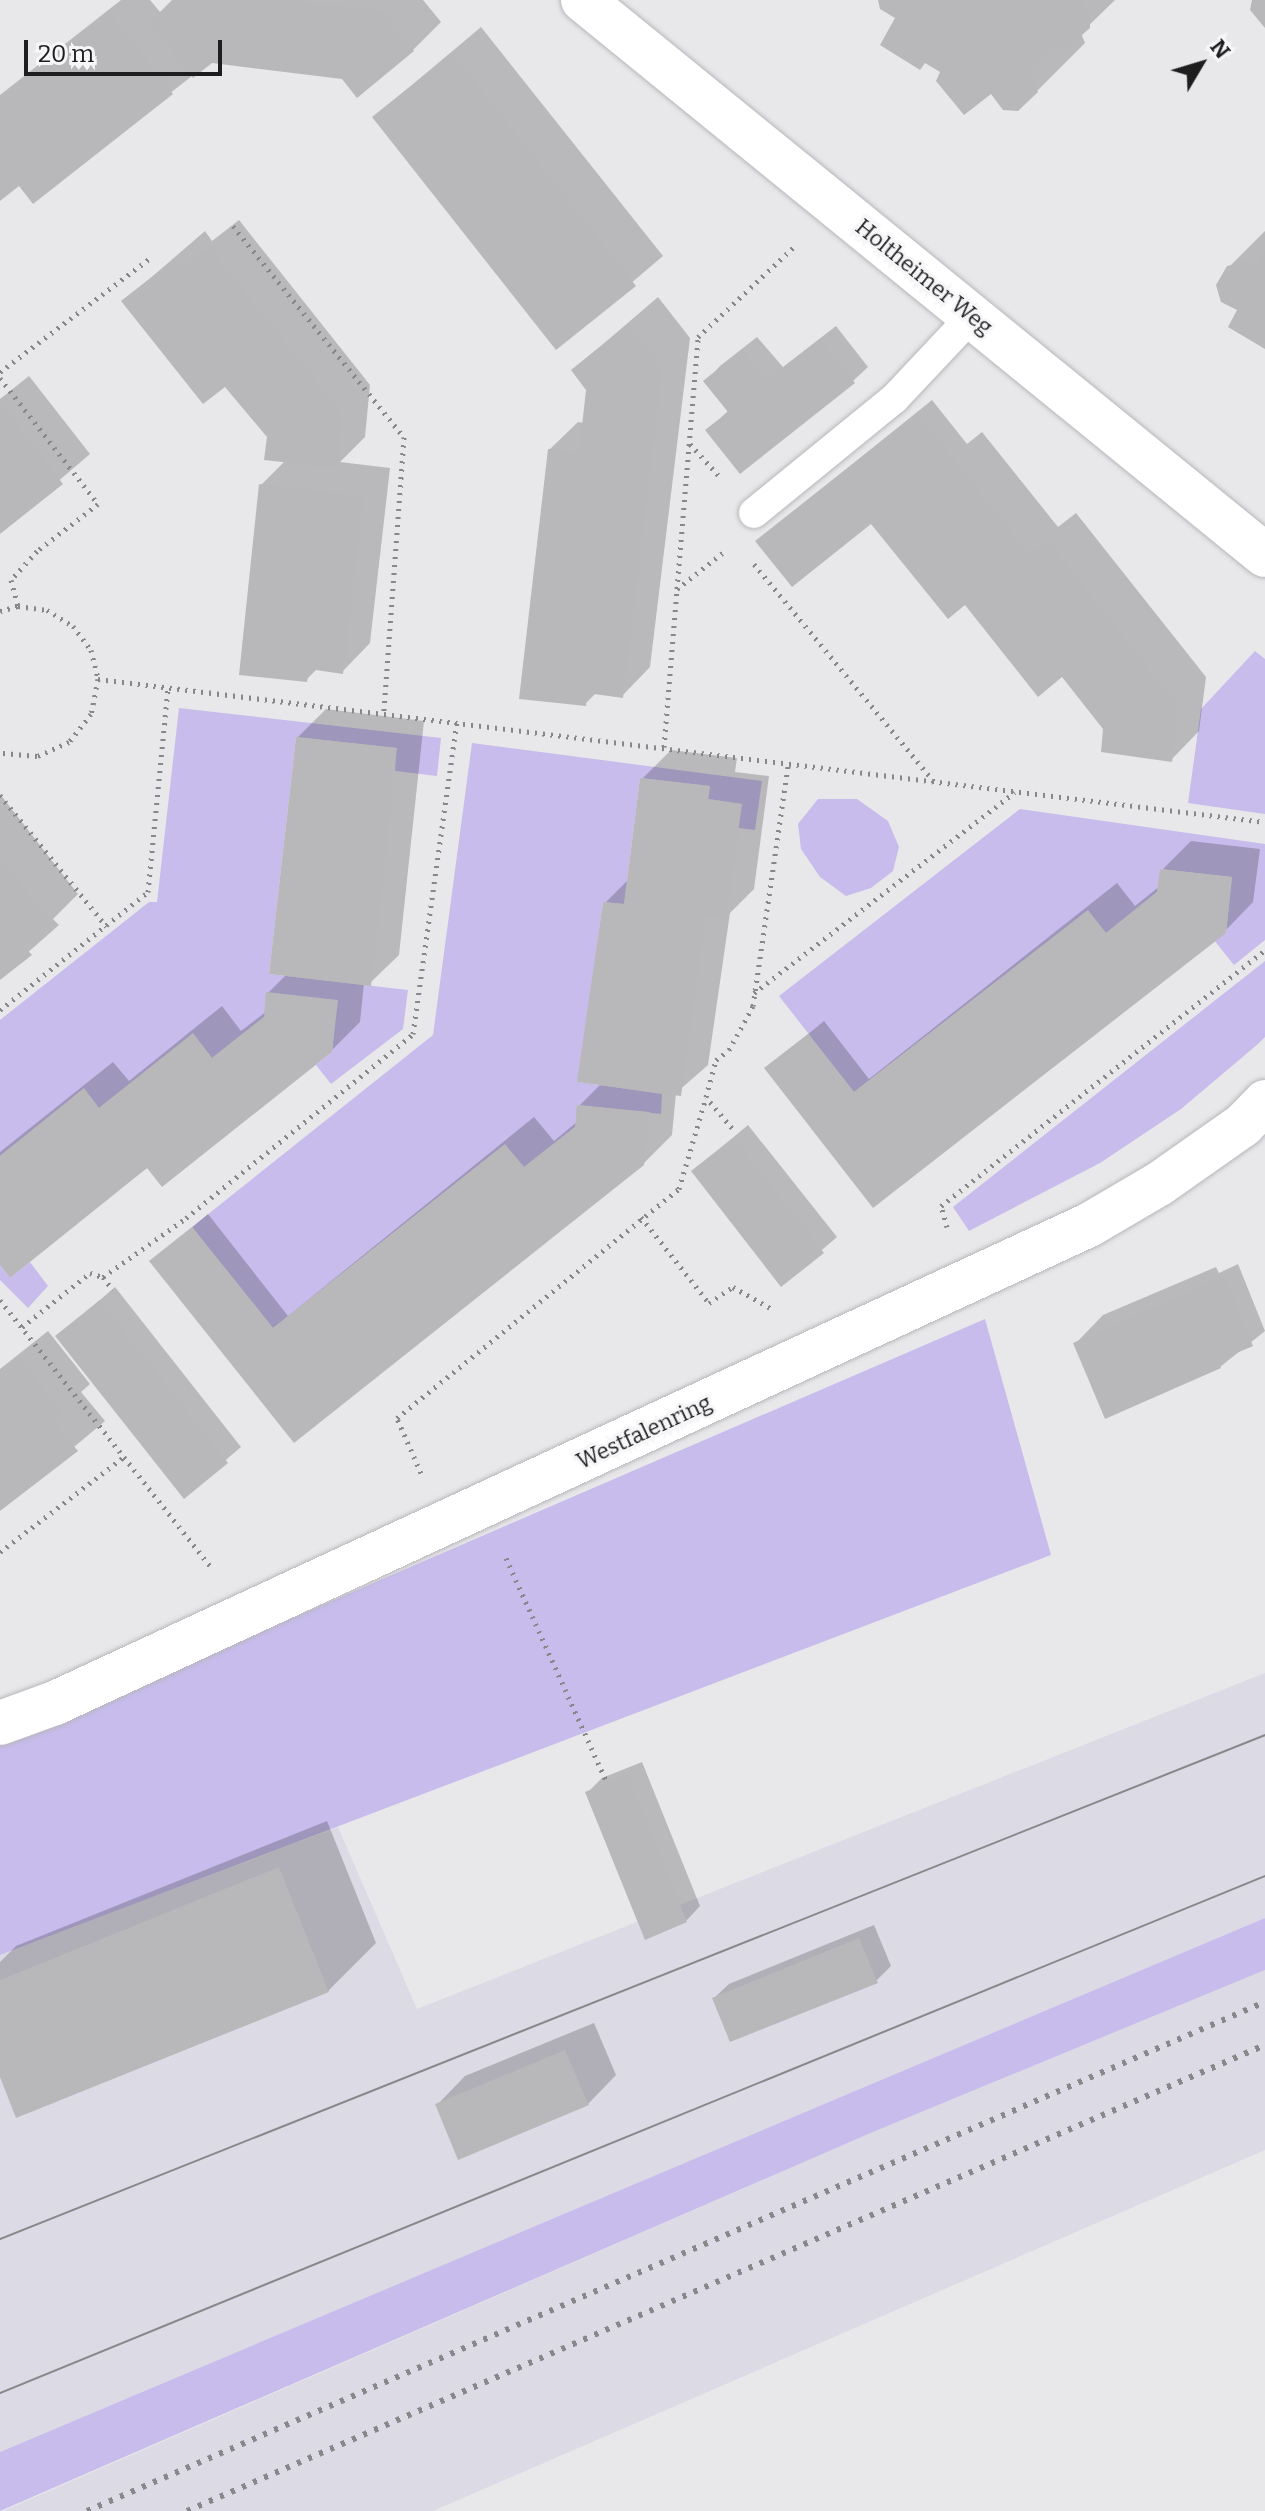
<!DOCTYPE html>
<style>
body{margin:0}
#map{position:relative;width:1265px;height:2511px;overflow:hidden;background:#e8e8eb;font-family:Bitter,serif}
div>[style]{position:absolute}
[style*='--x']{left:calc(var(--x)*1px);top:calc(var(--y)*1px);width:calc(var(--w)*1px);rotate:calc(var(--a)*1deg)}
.built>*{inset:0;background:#dcdae4}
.green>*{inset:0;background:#c7bcec}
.shadow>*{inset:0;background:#0003}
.building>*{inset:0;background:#b8b7ba}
.path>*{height:5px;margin-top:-2.5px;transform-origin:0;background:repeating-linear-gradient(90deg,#878789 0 2px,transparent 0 8px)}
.roads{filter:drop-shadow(0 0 2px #b7b6ba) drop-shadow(0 0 2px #b7b6ba)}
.lane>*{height:30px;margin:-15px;padding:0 15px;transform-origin:15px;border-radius:15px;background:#fff}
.street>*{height:44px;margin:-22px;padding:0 22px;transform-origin:22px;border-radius:22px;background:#fff}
.tram>*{height:2px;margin:-1px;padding:0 1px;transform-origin:1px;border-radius:1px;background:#88888a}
.rail>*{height:6px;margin-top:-3px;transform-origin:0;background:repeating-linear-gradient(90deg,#88888a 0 4px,transparent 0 12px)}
span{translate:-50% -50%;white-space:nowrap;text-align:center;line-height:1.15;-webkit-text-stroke:6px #f6f5f8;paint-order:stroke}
.street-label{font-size:22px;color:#1e1e1f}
.north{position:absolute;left:1161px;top:24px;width:80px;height:80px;-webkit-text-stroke:6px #f6f5f8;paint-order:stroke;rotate:52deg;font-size:22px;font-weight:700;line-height:32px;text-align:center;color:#1e1e1f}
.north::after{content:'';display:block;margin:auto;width:28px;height:36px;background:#1e1e1f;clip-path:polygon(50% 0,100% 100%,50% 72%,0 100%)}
.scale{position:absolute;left:24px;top:40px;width:198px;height:36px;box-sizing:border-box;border:4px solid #1e1e1f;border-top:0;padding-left:10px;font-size:24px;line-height:28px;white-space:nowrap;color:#1e1e1f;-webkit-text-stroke:6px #f6f5f8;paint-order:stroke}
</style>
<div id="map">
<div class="built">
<i style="clip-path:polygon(1265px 1673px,1265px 1918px,0 2452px,0 1955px,338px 1827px,417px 2009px)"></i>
<i style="clip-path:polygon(1265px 1970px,1265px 2150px,433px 2511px,3px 2511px,873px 2132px)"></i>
</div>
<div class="green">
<i style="clip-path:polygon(1255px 651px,1265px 659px,1265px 814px,1188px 803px,1201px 709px)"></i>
<i style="clip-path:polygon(179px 708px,441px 738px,437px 776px,395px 771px,396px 748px,296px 737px,269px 974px,408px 990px,403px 1029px,331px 1084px,316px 1065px,332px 1052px,337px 1000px,264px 1017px,212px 1058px,193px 1034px,99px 1108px,84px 1089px,0 1156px,0 1020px,149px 902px,157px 902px)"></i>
<i style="clip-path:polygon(472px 743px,762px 781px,755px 830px,738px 828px,741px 804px,708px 799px,710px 786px,640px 778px,624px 904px,603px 902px,578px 1082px,662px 1094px,661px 1114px,578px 1105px,575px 1127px,524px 1167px,504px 1145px,273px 1328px,192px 1227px,433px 1035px)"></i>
<i style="clip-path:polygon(818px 799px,857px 799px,888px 821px,899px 847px,893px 871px,871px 888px,846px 896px,820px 877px,801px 849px,798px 824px)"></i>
<i style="clip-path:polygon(1020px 809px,1265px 844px,1265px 940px,1234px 965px,1214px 940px,1226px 933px,1232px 877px,1161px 869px,1157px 892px,1106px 933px,1087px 911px,854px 1092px,779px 996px)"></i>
<i style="clip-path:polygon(1265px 961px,1265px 1037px,1258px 1044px,1181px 1109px,1100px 1163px,969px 1231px,953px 1207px)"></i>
<i style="clip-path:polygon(30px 1262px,48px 1286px,28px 1308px,0 1280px,0 1265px,10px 1278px)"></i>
<i style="clip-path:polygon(985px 1319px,1051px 1555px,0 1955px,0 1744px)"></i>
<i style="clip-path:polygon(1265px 1918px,1265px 1970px,873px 2132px,0 2511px,0 2452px)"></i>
</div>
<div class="shadow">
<i style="clip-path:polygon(121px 0,150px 0,160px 12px,172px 0,423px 0,441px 22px,413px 50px,343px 77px,211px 61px,33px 201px,20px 184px,0 199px,0 95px)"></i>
<i style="clip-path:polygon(880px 0,1115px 0,1081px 33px,1085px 43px,1037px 91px,991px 92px,943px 71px)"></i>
<i style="clip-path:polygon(481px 27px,663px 256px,556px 347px,374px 117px)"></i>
<i style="clip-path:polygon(239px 220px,370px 385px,365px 437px,340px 462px,390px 468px,370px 643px,342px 672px,317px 669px,306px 680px,261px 485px,286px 460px,225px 384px,124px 301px,205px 231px,212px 241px)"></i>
<i style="clip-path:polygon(1265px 231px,1265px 346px,1240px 309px,1229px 267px)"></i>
<i style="clip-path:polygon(658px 297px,690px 338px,650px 667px,622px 696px,597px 692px,585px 704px,549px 450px,578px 422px,584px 423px,588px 389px,573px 370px)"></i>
<i style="clip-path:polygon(836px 326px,868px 367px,853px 381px,708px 430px,729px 410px,706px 381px,720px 366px,757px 337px,783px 367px)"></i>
<i style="clip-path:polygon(29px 376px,90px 454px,0 531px,0 399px)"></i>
<i style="clip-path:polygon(932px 400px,967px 444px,982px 432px,1058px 527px,1076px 513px,1206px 677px,1199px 731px,1171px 760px,1105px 729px,1062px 674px,965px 602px,872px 521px,757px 541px)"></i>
<i style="clip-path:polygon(326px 709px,424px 721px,399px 955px,370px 983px,364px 983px,360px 1022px,331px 1051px,0 1262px,0 1152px,113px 1062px,129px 1081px,222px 1006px,241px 1031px,267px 1011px,268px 993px,287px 974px,297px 738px)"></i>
<i style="clip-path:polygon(671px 750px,737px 758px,735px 772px,769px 776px,754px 889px,730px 913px,708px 1065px,676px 1093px,672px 1135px,643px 1164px,294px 1440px,152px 1261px,208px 1214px,288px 1316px,534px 1117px,554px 1141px,578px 1121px,579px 1106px,602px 1083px,605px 903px,629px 879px,642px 779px)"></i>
<i style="clip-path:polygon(0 794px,78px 894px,53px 919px,59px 925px,0 977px)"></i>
<i style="clip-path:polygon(1191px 841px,1260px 849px,1253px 902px,1224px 932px,873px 1205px,767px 1068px,824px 1021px,869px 1079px,1117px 883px,1135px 906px,1160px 886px,1162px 870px)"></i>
<i style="clip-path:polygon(748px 1125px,837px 1237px,782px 1284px,693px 1171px)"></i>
<i style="clip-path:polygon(1238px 1264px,1265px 1331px,1220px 1367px,1075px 1344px,1103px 1315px,1216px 1267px,1219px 1273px)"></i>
<i style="clip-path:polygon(115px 1287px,241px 1447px,184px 1496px,58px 1336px)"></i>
<i style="clip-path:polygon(48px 1331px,90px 1384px,81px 1392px,105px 1421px,0 1509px,0 1369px)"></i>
<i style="clip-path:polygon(642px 1762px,700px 1906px,686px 1921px,587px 1793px,602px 1778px)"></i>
<i style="clip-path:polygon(327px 1821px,376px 1943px,328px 1991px,0 2072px,0 1962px,16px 1946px)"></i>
<i style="clip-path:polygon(874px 1925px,891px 1966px,876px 1981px,714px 1998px,729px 1984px)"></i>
<i style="clip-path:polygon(594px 2023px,616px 2075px,588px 2104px,437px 2105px,465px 2076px)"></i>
</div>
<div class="building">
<i style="clip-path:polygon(175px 0,279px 0,380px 10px,414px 51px,357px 98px,342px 79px,212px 63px,193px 78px,148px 22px)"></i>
<i style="clip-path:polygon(878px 0,1086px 0,1080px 5px,1090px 18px,1090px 28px,1068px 47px,1056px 45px,1029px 68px,1038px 92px,1018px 111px,1003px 110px,991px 94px,964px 115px,936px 81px,940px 72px,925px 63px,920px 70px,880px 45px,895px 18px,880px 9px)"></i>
<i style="clip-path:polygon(1252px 0,1265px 0,1265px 28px,1250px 10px)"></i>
<i style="clip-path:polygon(110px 13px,173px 94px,33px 204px,19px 186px,0 201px,0 99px)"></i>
<i style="clip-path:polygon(452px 53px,636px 286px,556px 350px,372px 117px)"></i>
<i style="clip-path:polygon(209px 247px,342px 414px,337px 468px,264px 460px,267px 437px,225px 387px,203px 404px,121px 301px,176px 258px,183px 268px)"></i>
<i style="clip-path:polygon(1265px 250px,1265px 349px,1228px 327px,1237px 310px,1221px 302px,1216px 285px,1227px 266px,1246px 262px,1255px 268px)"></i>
<i style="clip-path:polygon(628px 324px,662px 368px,623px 698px,587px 693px,586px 706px,519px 699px,548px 449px,579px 453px,586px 390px,571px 370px)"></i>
<i style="clip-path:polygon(820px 339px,855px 383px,740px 474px,705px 430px,728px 412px,703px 381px,742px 350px,767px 380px)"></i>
<i style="clip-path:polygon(0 403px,63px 484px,0 534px)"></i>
<i style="clip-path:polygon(917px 413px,1029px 554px,1047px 540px,1178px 706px,1172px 762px,1101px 752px,1103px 729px,1062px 677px,1038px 697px,965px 605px,948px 619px,871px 524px,792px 587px,755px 541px)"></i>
<i style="clip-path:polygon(259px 484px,363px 496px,343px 674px,309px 669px,307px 682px,239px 675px)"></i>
<i style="clip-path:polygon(296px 737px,397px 748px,371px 986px,269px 974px)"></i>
<i style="clip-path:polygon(640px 778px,710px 786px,708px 799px,742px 804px,726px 919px,706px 916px,681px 1096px,577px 1082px,603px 902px,624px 904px)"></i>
<i style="clip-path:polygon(0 858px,51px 923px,24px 946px,32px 955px,0 980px)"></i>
<i style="clip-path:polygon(1160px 869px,1232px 877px,1226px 933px,873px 1208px,764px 1068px,808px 1034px,854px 1092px,1088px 910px,1106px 933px,1157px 892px)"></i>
<i style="clip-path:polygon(266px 992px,338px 1000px,332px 1052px,162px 1187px,147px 1168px,10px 1278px,0 1265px,0 1156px,84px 1088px,99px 1108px,193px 1033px,212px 1058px,264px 1017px)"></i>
<i style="clip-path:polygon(577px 1105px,650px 1112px,644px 1165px,294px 1443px,149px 1261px,192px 1227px,273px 1328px,505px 1144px,524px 1167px,575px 1127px)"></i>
<i style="clip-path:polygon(733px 1138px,824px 1253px,781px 1287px,691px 1171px)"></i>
<i style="clip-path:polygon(1224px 1277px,1253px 1346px,1218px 1361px,1221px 1368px,1105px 1419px,1073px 1343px)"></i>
<i style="clip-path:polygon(100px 1300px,228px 1463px,184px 1499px,55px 1336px)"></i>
<i style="clip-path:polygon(19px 1358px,63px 1414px,53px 1421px,78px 1451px,0 1511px,0 1373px)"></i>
<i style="clip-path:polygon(628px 1775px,687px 1922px,645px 1940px,585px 1792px)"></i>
<i style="clip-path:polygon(279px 1867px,329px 1992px,16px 2118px,0 2077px,0 1980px)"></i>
<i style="clip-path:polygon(859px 1938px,878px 1983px,730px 2042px,712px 1998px)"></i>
<i style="clip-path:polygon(565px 2050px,589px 2105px,458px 2160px,435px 2104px)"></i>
</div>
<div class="path">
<i style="--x:233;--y:226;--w:272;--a:51"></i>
<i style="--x:404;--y:437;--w:275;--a:94.2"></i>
<i style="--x:0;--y:372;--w:187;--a:-37.2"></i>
<i style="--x:0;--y:378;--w:160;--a:52.1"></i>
<i style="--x:98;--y:504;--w:77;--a:142.4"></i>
<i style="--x:37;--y:551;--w:39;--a:132"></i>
<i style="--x:11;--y:580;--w:27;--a:75"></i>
<i style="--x:690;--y:444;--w:45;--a:47.7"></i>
<i style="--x:754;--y:564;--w:286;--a:50.4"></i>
<i style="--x:677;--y:589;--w:253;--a:-85.2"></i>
<i style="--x:698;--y:337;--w:134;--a:-43.2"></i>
<i style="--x:0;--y:611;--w:19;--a:-16"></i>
<i style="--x:18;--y:606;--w:29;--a:8"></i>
<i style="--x:47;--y:610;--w:31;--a:32"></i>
<i style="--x:73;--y:626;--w:30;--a:53"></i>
<i style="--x:91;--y:650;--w:30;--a:76"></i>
<i style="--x:98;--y:679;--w:36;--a:101"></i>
<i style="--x:91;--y:714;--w:36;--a:128"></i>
<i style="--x:69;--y:742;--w:35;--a:156"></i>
<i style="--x:37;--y:756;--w:37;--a:-175"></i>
<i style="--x:98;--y:679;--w:1176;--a:6.99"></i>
<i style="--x:664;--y:747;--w:159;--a:-85.3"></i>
<i style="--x:677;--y:589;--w:61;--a:-38.4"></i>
<i style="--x:0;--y:795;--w:169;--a:51"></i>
<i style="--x:754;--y:993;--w:329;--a:-37.6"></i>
<i style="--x:0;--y:1010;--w:189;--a:-38.6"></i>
<i style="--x:148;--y:892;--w:206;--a:-84.4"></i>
<i style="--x:732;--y:1128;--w:40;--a:-130"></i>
<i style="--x:706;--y:1097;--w:38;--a:-75"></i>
<i style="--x:716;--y:1060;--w:16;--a:-38"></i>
<i style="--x:729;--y:1050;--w:50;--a:-61.4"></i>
<i style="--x:753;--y:1006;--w:243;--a:-81.7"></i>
<i style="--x:641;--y:1217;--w:110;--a:51.7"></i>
<i style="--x:709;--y:1303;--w:29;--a:-34"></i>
<i style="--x:733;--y:1287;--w:45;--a:29.4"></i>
<i style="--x:947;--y:1227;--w:22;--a:-106"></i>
<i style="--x:941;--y:1206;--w:413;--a:-38.3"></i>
<i style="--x:103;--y:1277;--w:16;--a:52"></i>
<i style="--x:0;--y:1300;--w:340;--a:51.7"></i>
<i style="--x:22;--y:1327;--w:87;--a:-38.5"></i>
<i style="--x:90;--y:1273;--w:14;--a:17"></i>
<i style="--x:103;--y:1277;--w:102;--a:-35.4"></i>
<i style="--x:186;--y:1218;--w:292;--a:-39"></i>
<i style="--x:413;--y:1034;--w:315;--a:-82"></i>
<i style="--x:421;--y:1473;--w:60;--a:-113.6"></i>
<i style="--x:397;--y:1418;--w:363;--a:-39.1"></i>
<i style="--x:679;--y:1189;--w:96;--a:-73.6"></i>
<i style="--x:0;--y:1552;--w:156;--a:-37.5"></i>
<i style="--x:506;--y:1558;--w:247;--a:65.8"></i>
</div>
<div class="roads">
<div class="lane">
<i style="--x:754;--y:513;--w:181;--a:-39.2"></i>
<i style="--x:894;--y:399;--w:114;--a:-46.8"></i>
</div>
<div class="street">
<i style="--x:583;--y:0;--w:879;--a:39.14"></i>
<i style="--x:0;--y:1723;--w:59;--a:-20"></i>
<i style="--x:55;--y:1703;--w:1139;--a:-24.81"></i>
<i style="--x:1089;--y:1225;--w:81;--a:-30.4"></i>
<i style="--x:1159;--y:1184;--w:103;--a:-35.1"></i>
<i style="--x:1243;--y:1125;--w:32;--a:-46"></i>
</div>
</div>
<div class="tram">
<i style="--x:0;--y:2239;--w:1362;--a:-21.72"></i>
<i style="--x:0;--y:2393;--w:1367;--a:-22.23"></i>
</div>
<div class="rail">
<i style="--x:87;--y:2511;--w:1283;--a:-23.37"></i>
<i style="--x:187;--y:2511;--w:1174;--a:-23.38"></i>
</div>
<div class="street-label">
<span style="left:924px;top:277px;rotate:39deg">Holtheimer Weg</span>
<span style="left:644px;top:1432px;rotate:-25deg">Westfalenring</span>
</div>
<div class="north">N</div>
<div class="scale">20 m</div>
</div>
